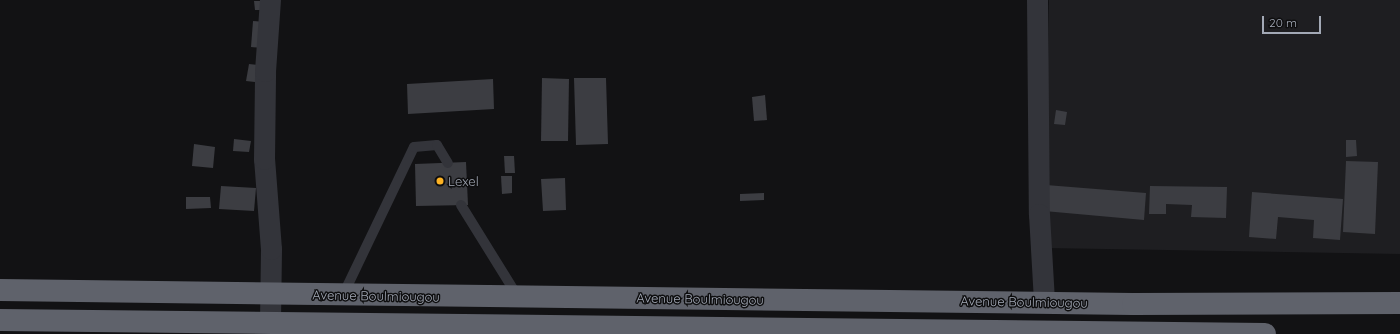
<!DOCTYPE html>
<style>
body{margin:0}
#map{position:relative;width:1400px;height:334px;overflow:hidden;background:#121214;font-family:Quicksand,sans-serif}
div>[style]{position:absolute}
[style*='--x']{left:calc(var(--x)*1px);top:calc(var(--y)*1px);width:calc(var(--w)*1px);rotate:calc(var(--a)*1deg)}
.built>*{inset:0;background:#1e1e21}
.building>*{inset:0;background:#3c3d42}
.lane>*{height:10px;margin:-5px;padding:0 5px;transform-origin:5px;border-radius:5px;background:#33343a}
.street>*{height:21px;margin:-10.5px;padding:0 10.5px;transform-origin:10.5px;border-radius:10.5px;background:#33343a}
.highway>*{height:22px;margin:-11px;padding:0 11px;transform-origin:11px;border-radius:11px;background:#5f626b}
.dots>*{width:11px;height:11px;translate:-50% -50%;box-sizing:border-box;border:2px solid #0e0e0f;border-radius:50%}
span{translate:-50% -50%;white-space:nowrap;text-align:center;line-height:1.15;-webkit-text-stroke:3px #0e0e0f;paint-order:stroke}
.poi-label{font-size:13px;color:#a3a9b6}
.left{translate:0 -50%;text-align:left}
.street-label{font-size:13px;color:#a3a9b6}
.scale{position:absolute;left:1262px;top:16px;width:59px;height:18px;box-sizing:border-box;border:2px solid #a3a9b6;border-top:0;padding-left:5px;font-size:12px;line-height:14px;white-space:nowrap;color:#a3a9b6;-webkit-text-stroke:3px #0e0e0f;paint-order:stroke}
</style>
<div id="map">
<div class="built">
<i style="clip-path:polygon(1049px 0,1400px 0,1400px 254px,1045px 248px)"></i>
</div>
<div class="building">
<i style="clip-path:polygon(254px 1px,265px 1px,265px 10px,255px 10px)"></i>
<i style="clip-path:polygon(253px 21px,264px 22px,263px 48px,251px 47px)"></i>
<i style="clip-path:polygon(249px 64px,258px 65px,255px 82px,246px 81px)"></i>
<i style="clip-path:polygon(542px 78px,569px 79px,568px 141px,541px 141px)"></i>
<i style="clip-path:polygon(574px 78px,606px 78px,608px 144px,576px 145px)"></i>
<i style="clip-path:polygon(493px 79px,494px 109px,408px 114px,407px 84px)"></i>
<i style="clip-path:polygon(765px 95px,767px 120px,754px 121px,752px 97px)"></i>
<i style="clip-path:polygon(1056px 110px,1067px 112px,1065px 125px,1054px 124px)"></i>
<i style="clip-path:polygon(234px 139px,251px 141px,249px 152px,233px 151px)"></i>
<i style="clip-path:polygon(1346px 140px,1356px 140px,1357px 156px,1346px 157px)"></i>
<i style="clip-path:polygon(194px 144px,215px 147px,213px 168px,192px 166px)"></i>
<i style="clip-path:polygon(504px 156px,514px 156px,515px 173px,505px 173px)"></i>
<i style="clip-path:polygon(1346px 161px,1378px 162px,1375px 234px,1343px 232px)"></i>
<i style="clip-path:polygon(466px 162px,468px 205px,416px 206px,415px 164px)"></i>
<i style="clip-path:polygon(501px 176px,512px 176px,512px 193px,502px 194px)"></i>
<i style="clip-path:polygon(565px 178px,566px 210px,543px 211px,541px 179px)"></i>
<i style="clip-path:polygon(1046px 185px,1146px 193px,1144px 220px,1044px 211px)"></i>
<i style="clip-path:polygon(221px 186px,256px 188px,254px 211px,219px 209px)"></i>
<i style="clip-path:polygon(1150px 186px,1227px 187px,1226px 218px,1191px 217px,1192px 205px,1166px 204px,1166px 214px,1149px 214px)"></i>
<i style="clip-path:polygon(1252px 192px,1343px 199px,1340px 240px,1313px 238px,1314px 220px,1278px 217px,1276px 239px,1249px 237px)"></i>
<i style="clip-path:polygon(764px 193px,764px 200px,740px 201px,740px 194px)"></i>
<i style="clip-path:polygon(186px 197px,210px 197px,211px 208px,186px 209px)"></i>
</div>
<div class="lane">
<i style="--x:461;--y:205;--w:108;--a:58.2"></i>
<i style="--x:343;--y:295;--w:164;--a:-64.4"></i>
<i style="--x:414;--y:147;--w:23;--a:-5"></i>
<i style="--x:437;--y:145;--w:21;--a:59"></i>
</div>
<div class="street">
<i style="--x:1037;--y:0;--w:214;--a:89.5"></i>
<i style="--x:1039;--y:214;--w:88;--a:86.7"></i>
<i style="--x:270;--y:321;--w:72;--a:-89.2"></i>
<i style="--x:271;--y:249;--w:90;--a:-94.4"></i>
<i style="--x:264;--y:159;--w:88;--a:-89.3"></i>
<i style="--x:265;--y:71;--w:71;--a:-86"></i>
</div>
<div class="highway">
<i style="--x:0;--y:290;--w:1133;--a:0.71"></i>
<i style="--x:1133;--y:304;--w:267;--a:-0.2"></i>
<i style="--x:0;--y:320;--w:1265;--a:0.63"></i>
</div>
<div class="dots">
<i style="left:440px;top:181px;background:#fcb223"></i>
</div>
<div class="poi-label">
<span class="left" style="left:448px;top:181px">Lexel</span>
</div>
<div class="street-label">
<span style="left:376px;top:296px;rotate:1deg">Avenue Boulmiougou</span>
<span style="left:700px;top:299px;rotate:1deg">Avenue Boulmiougou</span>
<span style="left:1024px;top:302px;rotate:1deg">Avenue Boulmiougou</span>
</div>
<div class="scale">20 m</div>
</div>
